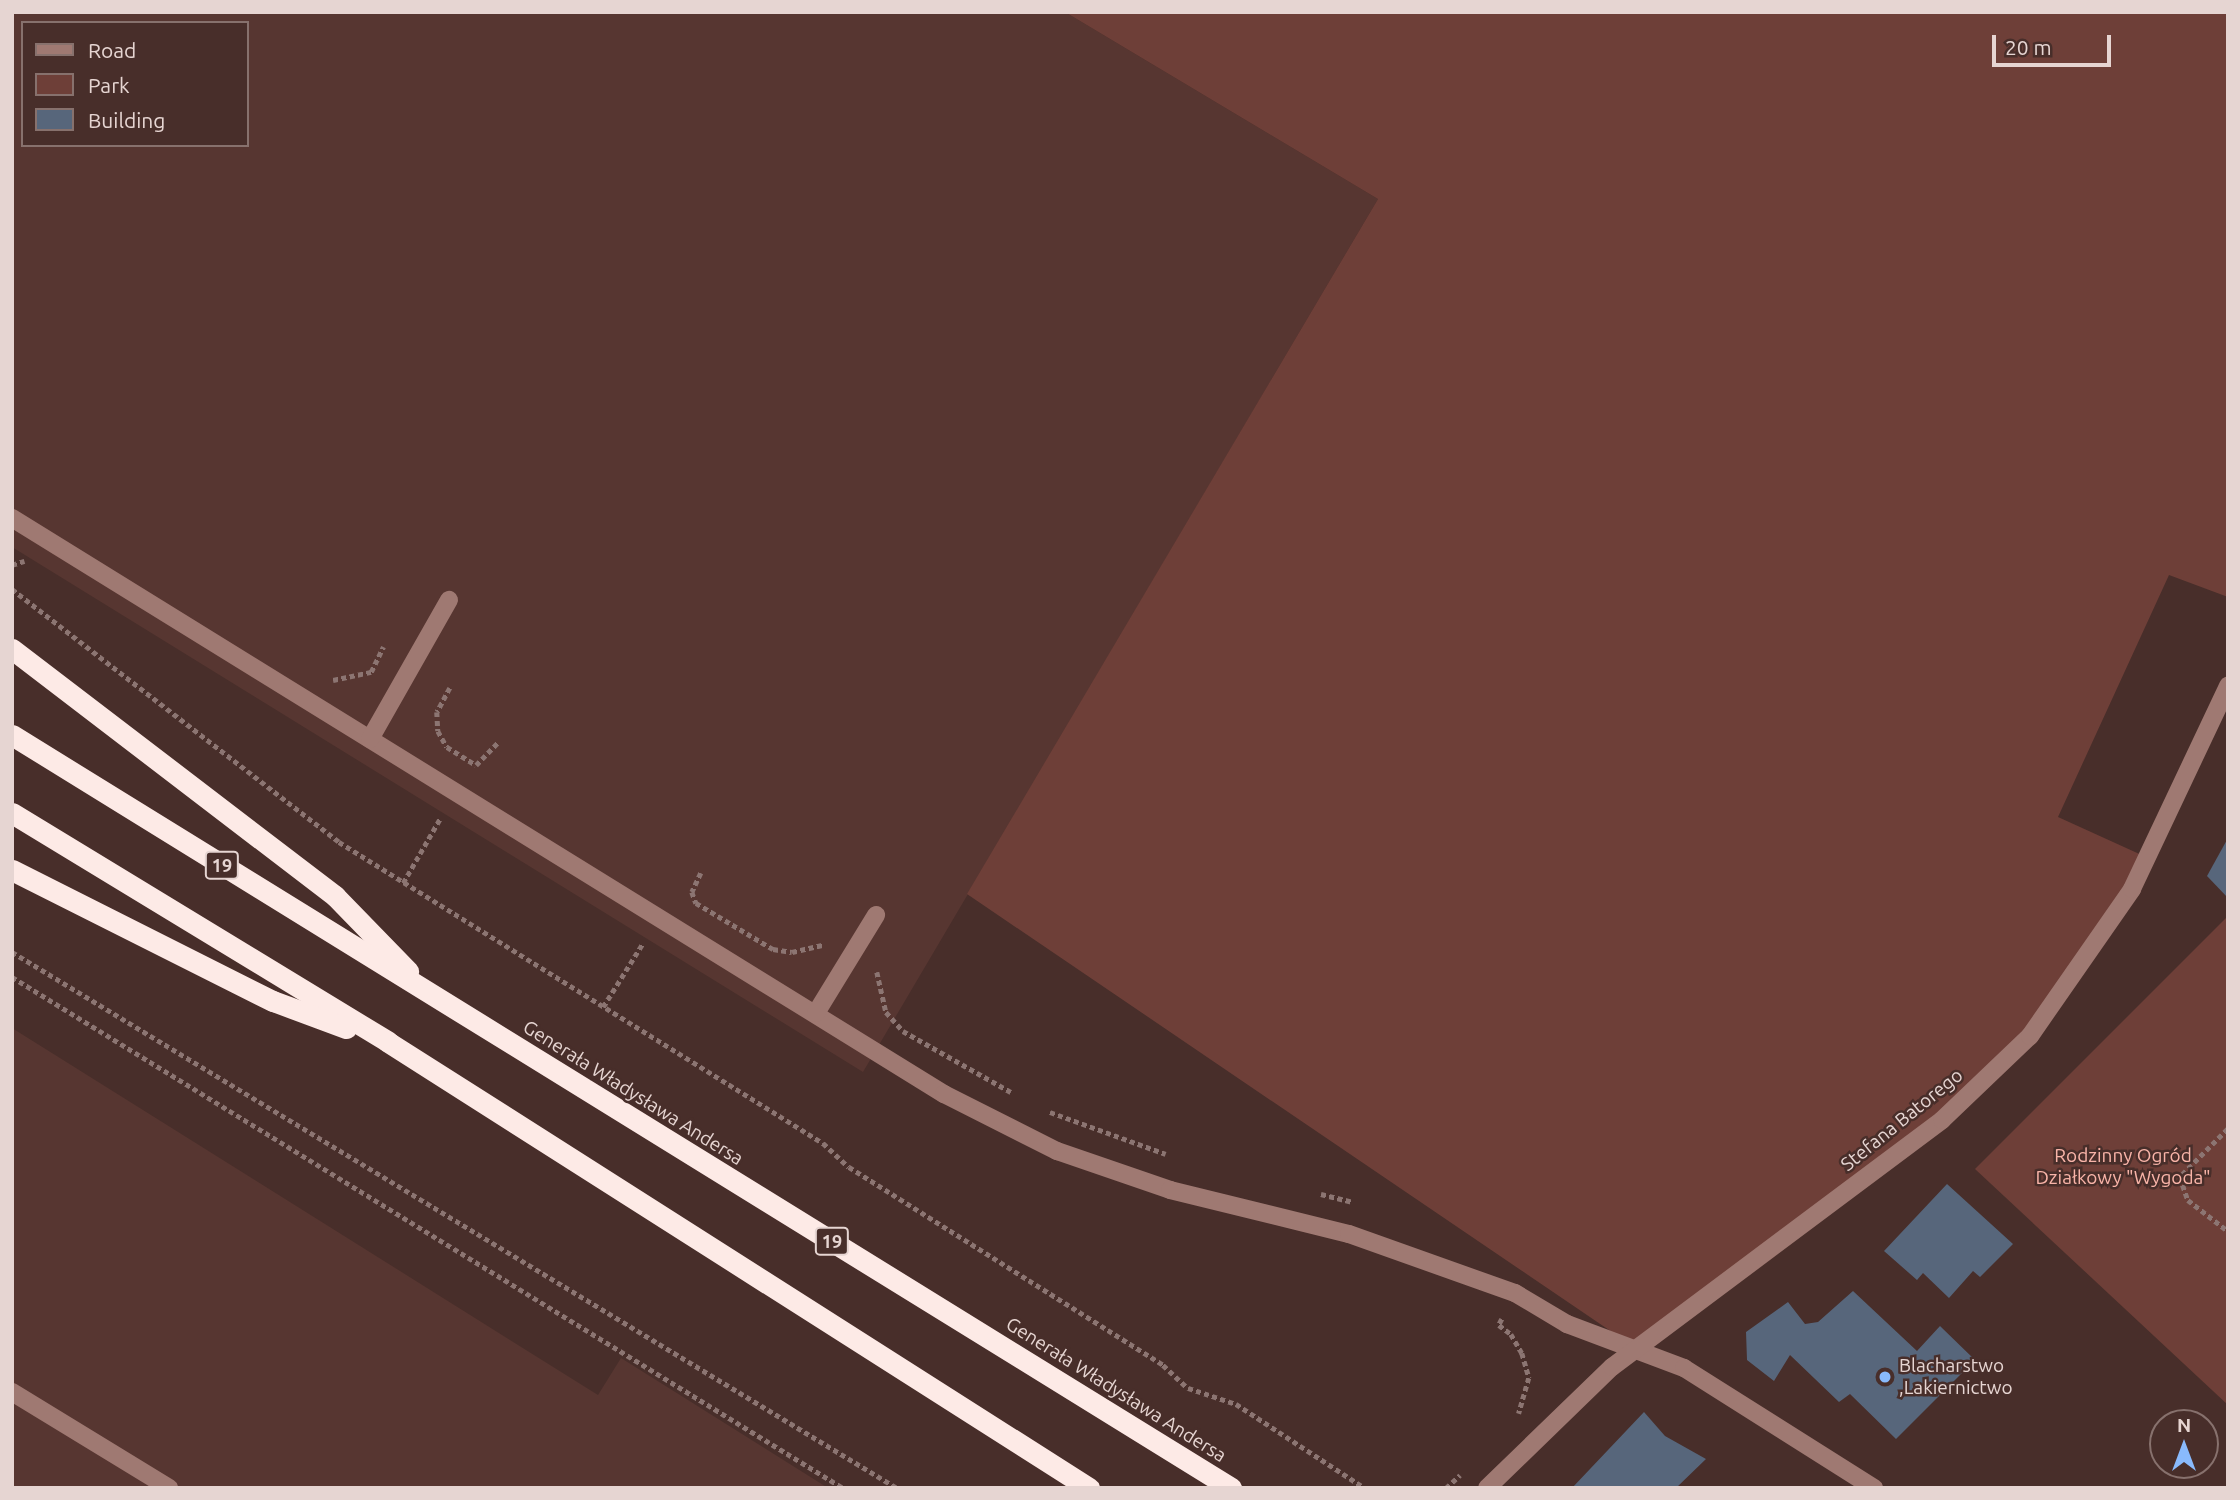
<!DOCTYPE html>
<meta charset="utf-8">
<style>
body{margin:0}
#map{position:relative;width:2240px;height:1500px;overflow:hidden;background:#482e2a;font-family:Ubuntu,sans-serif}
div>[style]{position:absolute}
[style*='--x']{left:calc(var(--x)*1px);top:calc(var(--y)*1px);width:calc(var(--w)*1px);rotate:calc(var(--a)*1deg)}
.built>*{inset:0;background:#573631}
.green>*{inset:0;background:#6e3f38}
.building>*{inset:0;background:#57667b}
.path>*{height:4.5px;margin-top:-2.25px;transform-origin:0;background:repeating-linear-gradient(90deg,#8c7572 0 5px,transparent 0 8.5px)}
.minor>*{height:18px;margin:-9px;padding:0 9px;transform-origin:9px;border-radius:9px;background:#9f7972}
.highway>*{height:21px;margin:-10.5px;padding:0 10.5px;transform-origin:10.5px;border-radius:10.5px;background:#fdeae6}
.dots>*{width:19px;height:19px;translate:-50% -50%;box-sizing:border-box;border:4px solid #482e2a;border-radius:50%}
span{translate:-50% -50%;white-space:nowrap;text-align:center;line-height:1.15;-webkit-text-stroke:5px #482e2a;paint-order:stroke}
.shield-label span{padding:2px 5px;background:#482e2a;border:2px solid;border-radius:5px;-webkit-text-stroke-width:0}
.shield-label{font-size:18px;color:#e6d5d2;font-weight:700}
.street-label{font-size:19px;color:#e6d5d2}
.park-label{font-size:19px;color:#f9b4a8}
.poi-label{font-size:19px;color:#e6d5d2}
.left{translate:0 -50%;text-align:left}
.frame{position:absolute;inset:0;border:14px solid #e6d5d2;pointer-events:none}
.legend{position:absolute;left:21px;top:21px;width:228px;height:126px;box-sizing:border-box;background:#482e2a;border:2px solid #87716d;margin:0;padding:9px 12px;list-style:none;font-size:21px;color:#e6d5d2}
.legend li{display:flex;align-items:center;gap:14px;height:35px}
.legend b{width:35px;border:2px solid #87716d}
.north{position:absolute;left:2149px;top:1409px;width:70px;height:70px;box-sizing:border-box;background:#482e2a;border:2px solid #87716d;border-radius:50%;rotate:0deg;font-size:19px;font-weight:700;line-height:28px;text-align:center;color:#e6d5d2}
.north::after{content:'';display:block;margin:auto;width:24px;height:32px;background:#89bafc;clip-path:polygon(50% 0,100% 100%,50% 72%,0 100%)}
.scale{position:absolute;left:1992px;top:35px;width:119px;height:32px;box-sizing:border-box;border:4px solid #e6d5d2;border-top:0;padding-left:9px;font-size:21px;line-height:24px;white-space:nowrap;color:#e6d5d2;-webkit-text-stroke:5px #482e2a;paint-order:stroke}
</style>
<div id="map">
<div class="built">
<i style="clip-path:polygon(evenodd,12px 12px,1065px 12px,1378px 199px,863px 1072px,12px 547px,12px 12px,23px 23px,247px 23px,247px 145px,23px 145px,23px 23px)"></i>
<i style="clip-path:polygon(12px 1028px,598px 1395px,621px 1358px,828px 1488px,12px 1488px)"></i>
</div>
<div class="green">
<i style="clip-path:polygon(1065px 12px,2228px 12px,2228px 597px,2169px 575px,2058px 817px,2146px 857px,2080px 968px,1943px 1120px,1637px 1349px,967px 894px,1378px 199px)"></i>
<i style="clip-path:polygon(2228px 916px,2228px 1405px,1975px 1169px)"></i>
</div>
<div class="building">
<i style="clip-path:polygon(2228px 838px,2228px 898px,2207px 876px)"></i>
<i style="clip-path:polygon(1947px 1184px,2013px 1244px,1980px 1277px,1973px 1271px,1949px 1298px,1923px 1273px,1917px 1280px,1884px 1251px)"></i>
<i style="clip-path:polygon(1853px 1291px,1917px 1351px,1940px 1326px,1975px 1360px,1896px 1439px,1850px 1394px,1839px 1402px,1790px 1355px,1774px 1381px,1747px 1360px,1746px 1332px,1788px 1302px,1805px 1324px,1818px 1322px)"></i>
<i style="clip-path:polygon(1644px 1412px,1665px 1436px,1706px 1459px,1676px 1488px,1572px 1488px)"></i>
</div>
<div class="path">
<i style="--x:12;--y:565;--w:13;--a:-18"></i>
<i style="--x:12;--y:589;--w:413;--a:37.7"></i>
<i style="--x:339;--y:842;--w:570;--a:31.88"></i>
<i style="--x:823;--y:1143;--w:35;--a:43"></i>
<i style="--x:849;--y:1167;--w:371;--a:32.2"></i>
<i style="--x:1163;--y:1365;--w:34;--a:43"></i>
<i style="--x:1188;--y:1388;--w:51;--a:18.4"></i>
<i style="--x:1236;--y:1404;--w:154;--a:33.1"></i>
<i style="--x:333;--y:680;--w:39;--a:-12"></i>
<i style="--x:371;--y:672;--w:28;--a:-64"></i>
<i style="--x:450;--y:688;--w:27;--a:118"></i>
<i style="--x:437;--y:712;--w:19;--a:87"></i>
<i style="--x:438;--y:731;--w:18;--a:61"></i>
<i style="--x:447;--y:747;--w:34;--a:32"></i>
<i style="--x:476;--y:765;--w:33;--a:-46"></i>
<i style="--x:701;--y:873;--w:21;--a:115"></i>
<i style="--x:692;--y:892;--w:12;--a:70"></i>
<i style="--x:696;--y:903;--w:90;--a:30.9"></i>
<i style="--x:773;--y:949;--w:19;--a:9"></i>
<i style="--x:792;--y:952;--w:32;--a:-13"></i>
<i style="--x:403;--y:883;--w:76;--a:-60.1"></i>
<i style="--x:12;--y:952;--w:1035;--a:31.2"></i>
<i style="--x:877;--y:972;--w:41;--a:77.3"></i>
<i style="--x:886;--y:1012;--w:25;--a:48"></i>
<i style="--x:903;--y:1031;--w:124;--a:29.5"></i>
<i style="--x:12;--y:977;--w:976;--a:31.59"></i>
<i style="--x:603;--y:1007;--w:75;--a:-58"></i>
<i style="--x:1050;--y:1112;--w:123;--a:19.9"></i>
<i style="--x:2228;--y:1129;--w:68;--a:135"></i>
<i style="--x:2180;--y:1177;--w:24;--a:71"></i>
<i style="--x:2188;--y:1200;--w:51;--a:37.8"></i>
<i style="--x:1321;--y:1194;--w:33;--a:14"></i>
<i style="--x:1502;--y:1319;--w:7;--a:117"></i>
<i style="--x:1499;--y:1325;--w:15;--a:37"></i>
<i style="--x:1511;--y:1334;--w:22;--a:60"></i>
<i style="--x:1522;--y:1353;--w:26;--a:74"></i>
<i style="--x:1529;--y:1378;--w:37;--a:106"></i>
<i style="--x:1446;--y:1488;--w:19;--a:-43"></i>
</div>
<div class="minor">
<i style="--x:12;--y:518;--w:1096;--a:31.72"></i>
<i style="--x:944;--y:1094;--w:127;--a:26.8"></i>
<i style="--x:1057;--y:1151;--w:120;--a:19"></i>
<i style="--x:1170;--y:1190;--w:184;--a:13.8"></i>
<i style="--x:1349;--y:1234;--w:176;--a:19.6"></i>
<i style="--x:1515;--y:1293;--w:61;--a:30.8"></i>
<i style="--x:1567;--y:1324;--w:125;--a:20.6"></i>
<i style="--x:1684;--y:1368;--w:225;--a:32.3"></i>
<i style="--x:370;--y:739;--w:160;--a:-60.4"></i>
<i style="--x:816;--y:1013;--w:115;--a:-58.5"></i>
<i style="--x:12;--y:1392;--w:184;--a:31.4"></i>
<i style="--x:1487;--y:1488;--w:174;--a:-44.1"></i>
<i style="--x:1612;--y:1367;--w:412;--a:-36.8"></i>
<i style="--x:1942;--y:1120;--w:122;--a:-43.7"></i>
<i style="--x:2030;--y:1036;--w:179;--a:-55.2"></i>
<i style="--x:2132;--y:889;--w:225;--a:-64.7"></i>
</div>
<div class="highway">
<i style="--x:12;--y:649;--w:407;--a:37.4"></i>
<i style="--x:335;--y:896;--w:105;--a:45.8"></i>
<i style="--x:12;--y:735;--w:1433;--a:31.7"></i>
<i style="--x:12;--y:813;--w:440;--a:31.3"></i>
<i style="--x:388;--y:1042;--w:831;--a:32.47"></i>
<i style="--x:12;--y:870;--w:292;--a:26.7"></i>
<i style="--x:273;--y:1001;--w:78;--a:20.3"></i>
</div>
<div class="dots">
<i style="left:1885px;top:1377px;background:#89bafc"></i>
</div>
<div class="shield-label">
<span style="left:222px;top:865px">19</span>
<span style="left:832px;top:1241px">19</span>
</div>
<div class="street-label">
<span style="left:633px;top:1093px;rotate:32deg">Generała Władysława Andersa</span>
<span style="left:1902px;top:1120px;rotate:-39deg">Stefana Batorego</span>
<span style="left:1116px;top:1390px;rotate:32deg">Generała Władysława Andersa</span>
</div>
<div class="park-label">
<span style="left:2123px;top:1167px">Rodzinny Ogród<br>Działkowy "Wygoda"</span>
</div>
<div class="poi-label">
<span class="left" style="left:1899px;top:1377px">Blacharstwo<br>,Lakiernictwo</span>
</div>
<div class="frame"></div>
<ul class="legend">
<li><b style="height:9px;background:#9f7972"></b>Road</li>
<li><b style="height:19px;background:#6e3f38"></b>Park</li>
<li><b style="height:19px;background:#57667b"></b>Building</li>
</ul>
<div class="north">N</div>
<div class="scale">20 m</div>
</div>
